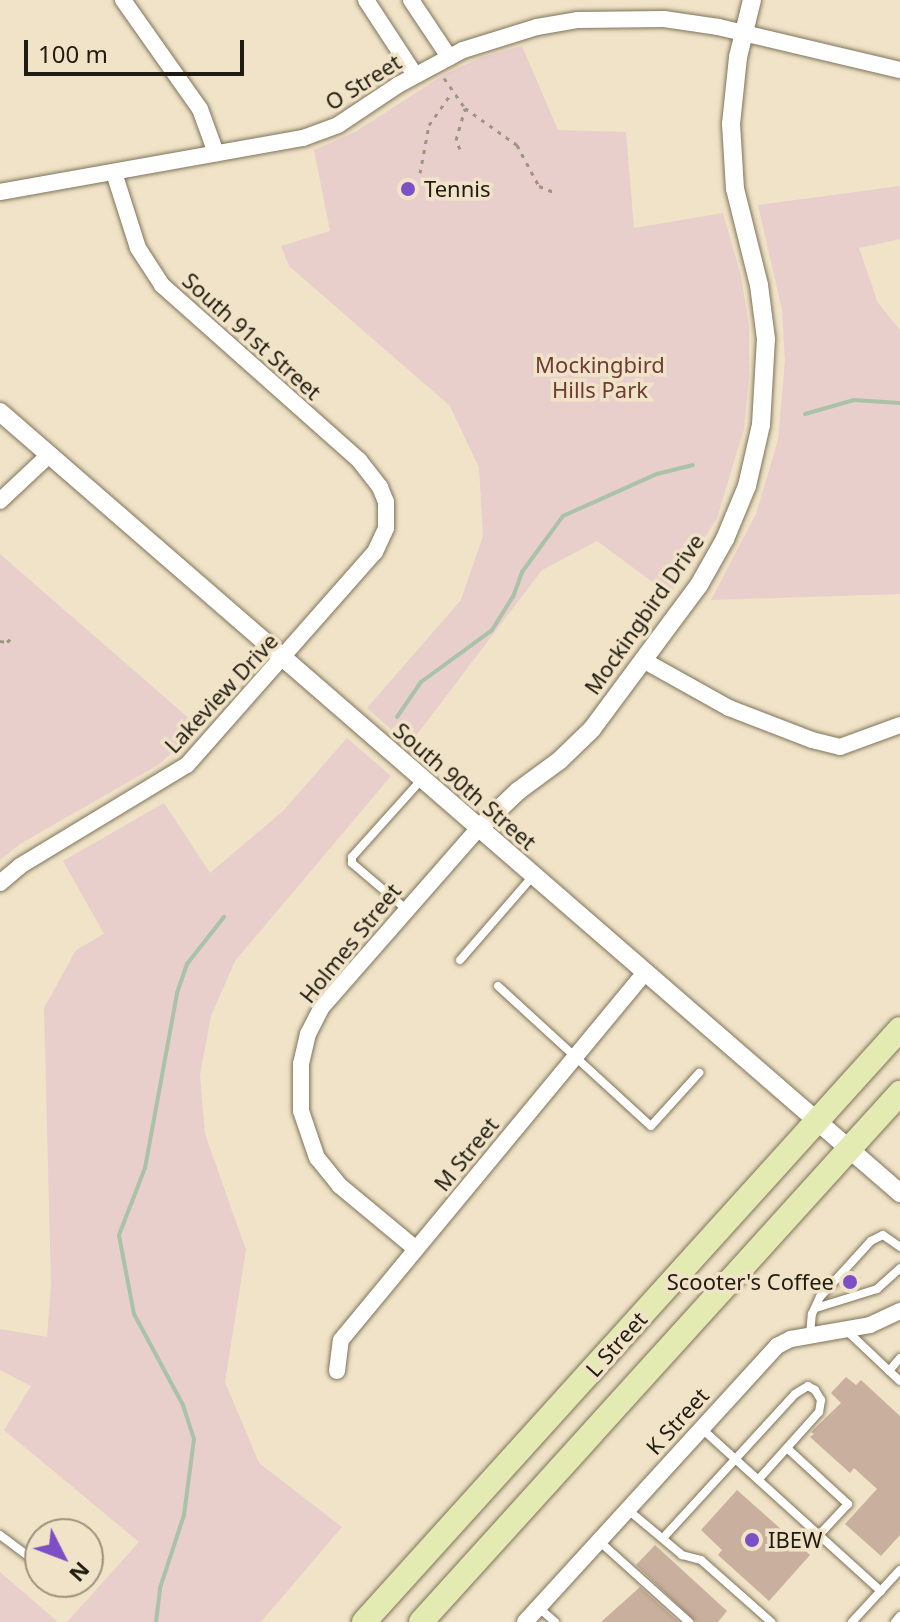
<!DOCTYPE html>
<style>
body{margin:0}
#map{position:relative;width:900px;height:1622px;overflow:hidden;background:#f0e3c7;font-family:"Noto Sans",sans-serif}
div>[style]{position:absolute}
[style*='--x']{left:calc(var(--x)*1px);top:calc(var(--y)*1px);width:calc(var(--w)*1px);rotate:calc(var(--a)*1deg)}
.green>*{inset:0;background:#e8cfcb}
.stream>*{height:4px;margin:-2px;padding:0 2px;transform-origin:2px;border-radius:2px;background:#a9c2a8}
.building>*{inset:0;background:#c9af9d}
.path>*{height:3px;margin-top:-1.5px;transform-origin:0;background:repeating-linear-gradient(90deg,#9e9580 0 4px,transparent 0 10px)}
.roads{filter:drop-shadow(0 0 2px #7f735a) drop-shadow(0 0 2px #7f735a)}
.service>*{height:8px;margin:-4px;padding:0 4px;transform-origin:4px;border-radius:4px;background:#fff}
.minor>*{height:16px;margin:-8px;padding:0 8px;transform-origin:8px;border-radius:8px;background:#fff}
.tertiary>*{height:18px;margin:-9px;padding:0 9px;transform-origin:9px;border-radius:9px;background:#fff}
.primary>*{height:24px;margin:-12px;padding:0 12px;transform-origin:12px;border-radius:12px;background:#e3ebb2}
.dots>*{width:22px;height:22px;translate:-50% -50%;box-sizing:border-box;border:4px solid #f0e3c7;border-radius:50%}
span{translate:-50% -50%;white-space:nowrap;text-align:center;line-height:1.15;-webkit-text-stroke:7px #f0e3c7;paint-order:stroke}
.street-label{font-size:22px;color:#201c11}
.poi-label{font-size:22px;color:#201c11}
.left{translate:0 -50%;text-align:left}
.right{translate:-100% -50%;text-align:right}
.park-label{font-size:22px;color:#6e3b35}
.north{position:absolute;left:24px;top:1518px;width:80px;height:80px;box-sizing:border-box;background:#f0e3c7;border:2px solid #9d937e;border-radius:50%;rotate:132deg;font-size:22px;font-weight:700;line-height:32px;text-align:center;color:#201c11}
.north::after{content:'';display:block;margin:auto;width:28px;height:36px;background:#7d4fc7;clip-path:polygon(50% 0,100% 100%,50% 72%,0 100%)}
.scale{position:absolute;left:24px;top:40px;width:220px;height:36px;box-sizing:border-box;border:4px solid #201c11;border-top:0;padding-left:10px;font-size:24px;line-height:28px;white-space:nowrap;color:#201c11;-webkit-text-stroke:6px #f0e3c7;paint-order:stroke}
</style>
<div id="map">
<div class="green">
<i style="clip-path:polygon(522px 46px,558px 130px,626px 132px,634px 228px,723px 213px,741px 276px,749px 327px,749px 378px,744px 429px,717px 518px,670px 595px,597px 541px,542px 570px,409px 745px,367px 708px,461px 600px,483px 536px,479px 468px,450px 406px,289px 266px,281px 246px,330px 231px,314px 150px,355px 132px,445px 74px,482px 57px)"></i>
<i style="clip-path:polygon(900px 186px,900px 239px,859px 248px,878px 303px,900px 330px,900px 594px,711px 600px,756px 514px,778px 440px,785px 361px,782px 310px,758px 205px)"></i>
<i style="clip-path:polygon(0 554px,200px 728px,158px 765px,20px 844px,0 860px)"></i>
<i style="clip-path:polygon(347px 738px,391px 776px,235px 961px,211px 1016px,200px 1075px,205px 1134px,246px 1250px,225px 1382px,259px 1463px,342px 1527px,261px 1622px,67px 1622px,139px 1542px,4px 1430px,31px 1386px,0 1370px,0 1329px,47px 1337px,51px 1285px,44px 1008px,76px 950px,104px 934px,63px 861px,164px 803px,210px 873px,283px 811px)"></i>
<i style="clip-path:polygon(0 1572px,58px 1622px,0 1622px)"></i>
</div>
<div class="stream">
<i style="--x:805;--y:414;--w:51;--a:-15.9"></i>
<i style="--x:854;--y:400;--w:46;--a:3.7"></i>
<i style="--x:397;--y:717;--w:42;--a:-55.6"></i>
<i style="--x:421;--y:682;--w:88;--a:-36.2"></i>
<i style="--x:492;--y:630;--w:39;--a:-58"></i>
<i style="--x:513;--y:597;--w:27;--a:-70"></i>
<i style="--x:522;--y:572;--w:69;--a:-53.8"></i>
<i style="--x:563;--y:516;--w:103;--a:-24.1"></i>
<i style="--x:657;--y:474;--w:37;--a:-14"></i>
<i style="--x:156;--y:1622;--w:34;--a:-83"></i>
<i style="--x:160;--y:1588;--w:77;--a:-71.8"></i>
<i style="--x:184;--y:1515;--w:77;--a:-82.5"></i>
<i style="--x:194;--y:1439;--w:36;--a:-108"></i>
<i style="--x:183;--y:1405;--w:103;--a:-118.3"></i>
<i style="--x:134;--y:1314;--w:80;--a:-100.8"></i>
<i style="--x:119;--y:1235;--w:72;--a:-68.8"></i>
<i style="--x:145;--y:1168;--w:178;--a:-79.6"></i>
<i style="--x:177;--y:993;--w:31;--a:-71"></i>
<i style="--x:187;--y:964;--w:60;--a:-51.8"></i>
</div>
<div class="building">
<i style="clip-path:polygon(853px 1271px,861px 1278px,845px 1292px,839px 1286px)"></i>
<i style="clip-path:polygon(846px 1377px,856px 1385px,861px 1380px,900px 1416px,900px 1535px,881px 1556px,845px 1524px,877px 1489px,854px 1468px,850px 1473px,810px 1437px,814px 1434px,811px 1432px,841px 1403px,831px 1393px)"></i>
<i style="clip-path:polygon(737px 1490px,810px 1555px,769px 1601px,718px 1555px,722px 1550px,701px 1530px)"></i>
<i style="clip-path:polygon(655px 1545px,727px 1611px,718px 1622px,696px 1622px,636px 1565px)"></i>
<i style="clip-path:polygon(640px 1587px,679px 1622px,601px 1622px)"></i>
</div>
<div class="path">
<i style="--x:444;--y:78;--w:37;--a:55"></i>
<i style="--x:465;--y:108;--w:64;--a:35.4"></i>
<i style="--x:517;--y:145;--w:47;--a:61.8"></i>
<i style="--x:539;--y:186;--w:18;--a:22"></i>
<i style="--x:460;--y:149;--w:10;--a:-114"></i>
<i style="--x:456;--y:140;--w:33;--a:-74"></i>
<i style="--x:420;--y:173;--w:49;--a:-79.4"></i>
<i style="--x:429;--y:125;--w:39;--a:-55"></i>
<i style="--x:0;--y:641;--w:7;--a:8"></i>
<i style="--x:7;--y:642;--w:9;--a:-41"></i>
</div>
<div class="roads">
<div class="service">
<i style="--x:406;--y:909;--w:71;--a:-139.6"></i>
<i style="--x:352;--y:863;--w:6;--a:-90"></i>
<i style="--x:352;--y:857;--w:103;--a:-48.1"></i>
<i style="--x:460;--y:960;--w:111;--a:-49"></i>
<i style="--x:498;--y:986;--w:207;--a:42.5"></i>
<i style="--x:651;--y:1126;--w:72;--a:-47.8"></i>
<i style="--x:816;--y:1308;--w:64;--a:-17.3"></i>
<i style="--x:877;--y:1289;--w:31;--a:-42"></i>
<i style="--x:846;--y:1330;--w:74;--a:43.4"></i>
<i style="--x:810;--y:1335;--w:21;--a:-85"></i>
<i style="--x:812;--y:1314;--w:19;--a:-65"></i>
<i style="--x:820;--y:1297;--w:76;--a:-47.7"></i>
<i style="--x:871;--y:1241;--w:13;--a:-27"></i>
<i style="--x:883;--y:1235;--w:21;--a:35"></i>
<i style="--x:889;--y:1371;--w:17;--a:-50"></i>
<i style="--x:701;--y:1428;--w:243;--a:42.2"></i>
<i style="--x:787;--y:1448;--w:83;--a:42.6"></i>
<i style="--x:848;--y:1504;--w:42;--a:133.1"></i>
<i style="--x:627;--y:1509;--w:72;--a:39.9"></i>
<i style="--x:682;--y:1555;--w:20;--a:15"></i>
<i style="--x:701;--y:1560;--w:94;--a:41.5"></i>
<i style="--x:0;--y:1535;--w:50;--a:36.9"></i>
<i style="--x:663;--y:1538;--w:195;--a:-47.5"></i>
<i style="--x:795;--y:1394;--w:15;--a:-32"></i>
<i style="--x:808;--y:1386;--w:8;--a:30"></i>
<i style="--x:815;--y:1390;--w:12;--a:59"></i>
<i style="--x:821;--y:1400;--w:12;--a:99"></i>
<i style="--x:819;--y:1412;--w:91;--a:131.9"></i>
<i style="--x:599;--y:1541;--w:121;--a:42"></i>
<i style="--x:63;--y:1582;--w:12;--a:35"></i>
<i style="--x:539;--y:1608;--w:21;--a:41"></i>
<i style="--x:852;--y:1622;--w:71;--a:-47.3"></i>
<i style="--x:895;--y:1622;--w:8;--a:-50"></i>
</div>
<div class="minor">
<i style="--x:123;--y:0;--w:133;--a:54.8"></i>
<i style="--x:200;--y:109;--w:47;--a:70"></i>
<i style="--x:366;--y:0;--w:90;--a:56.8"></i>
<i style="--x:411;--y:0;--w:69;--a:56.3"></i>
<i style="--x:0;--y:192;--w:308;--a:-10.1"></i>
<i style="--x:303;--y:138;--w:37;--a:-20"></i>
<i style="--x:338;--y:125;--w:72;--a:-33.7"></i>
<i style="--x:398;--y:85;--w:74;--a:-28.3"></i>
<i style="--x:463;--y:50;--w:77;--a:-17.3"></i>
<i style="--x:537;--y:27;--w:42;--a:-9.7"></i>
<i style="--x:578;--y:20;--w:86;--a:-0.7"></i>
<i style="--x:664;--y:19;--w:55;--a:8.4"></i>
<i style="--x:718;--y:27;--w:187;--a:13.3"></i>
<i style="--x:0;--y:501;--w:67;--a:-43.2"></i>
<i style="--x:643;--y:660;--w:98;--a:29.2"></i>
<i style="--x:729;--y:708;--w:89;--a:21.1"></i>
<i style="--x:812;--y:740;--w:29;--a:14"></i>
<i style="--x:840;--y:747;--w:64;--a:-20.1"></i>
<i style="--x:0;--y:883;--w:26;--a:-40"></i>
<i style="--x:20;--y:866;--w:195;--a:-31.2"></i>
<i style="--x:187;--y:765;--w:284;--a:-48.6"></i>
<i style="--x:375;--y:552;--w:26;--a:-65"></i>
<i style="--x:386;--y:528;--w:26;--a:-90"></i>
<i style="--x:386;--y:502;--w:16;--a:-112"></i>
<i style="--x:380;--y:487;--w:33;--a:-128"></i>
<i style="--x:360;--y:461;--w:265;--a:-138.4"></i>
<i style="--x:162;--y:285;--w:44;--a:-123"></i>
<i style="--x:138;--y:248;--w:79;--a:-107.7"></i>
<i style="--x:416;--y:1249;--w:99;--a:-140.3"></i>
<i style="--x:340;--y:1186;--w:36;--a:-129"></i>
<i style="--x:317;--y:1158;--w:50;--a:-108.8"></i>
<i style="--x:301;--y:1111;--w:47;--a:-90"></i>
<i style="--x:301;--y:1064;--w:31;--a:-77"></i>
<i style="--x:308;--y:1034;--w:30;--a:-63"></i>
<i style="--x:322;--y:1007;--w:237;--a:-48.8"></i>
<i style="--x:337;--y:1371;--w:31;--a:-83"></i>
<i style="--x:341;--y:1340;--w:477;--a:-50.4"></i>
<i style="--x:525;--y:1622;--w:374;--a:-47.6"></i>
<i style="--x:777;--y:1346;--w:16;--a:-27"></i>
<i style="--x:791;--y:1339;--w:80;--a:-10"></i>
<i style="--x:870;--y:1325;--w:33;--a:-25"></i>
</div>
<div class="tertiary">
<i style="--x:0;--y:412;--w:1192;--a:40.95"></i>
<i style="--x:478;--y:829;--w:55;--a:-43.5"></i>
<i style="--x:518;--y:791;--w:52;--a:-36.4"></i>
<i style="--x:560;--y:760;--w:45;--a:-44.1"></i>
<i style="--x:592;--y:729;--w:179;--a:-53.4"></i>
<i style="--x:699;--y:585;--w:53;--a:-60.5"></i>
<i style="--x:725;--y:539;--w:57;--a:-67.5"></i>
<i style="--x:747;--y:486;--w:63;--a:-77.1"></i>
<i style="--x:761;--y:425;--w:86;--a:-86.7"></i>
<i style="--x:766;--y:339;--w:54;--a:-97.4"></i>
<i style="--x:759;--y:285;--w:99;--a:-104"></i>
<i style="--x:735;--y:189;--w:65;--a:-93.5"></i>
<i style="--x:731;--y:124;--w:67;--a:-84"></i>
<i style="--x:738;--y:57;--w:59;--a:-76.2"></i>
</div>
<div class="primary">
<i style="--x:364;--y:1622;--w:799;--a:-47.89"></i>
<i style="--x:421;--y:1622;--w:714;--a:-47.84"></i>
</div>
</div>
<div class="dots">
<i style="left:408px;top:189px;background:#7d4fc7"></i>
<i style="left:850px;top:1282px;background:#7d4fc7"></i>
<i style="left:752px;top:1540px;background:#7d4fc7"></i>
</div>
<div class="street-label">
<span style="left:363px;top:82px;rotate:-32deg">O Street</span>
<span style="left:252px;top:336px;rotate:42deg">South 91st Street</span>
<span style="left:644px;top:614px;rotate:-55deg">Mockingbird Drive</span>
<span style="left:221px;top:693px;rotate:-47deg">Lakeview Drive</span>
<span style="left:465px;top:786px;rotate:41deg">South 90th Street</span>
<span style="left:350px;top:943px;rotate:-51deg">Holmes Street</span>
<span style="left:466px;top:1154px;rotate:-51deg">M Street</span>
<span style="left:616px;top:1344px;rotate:-48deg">L Street</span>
<span style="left:677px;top:1421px;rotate:-48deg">K Street</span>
</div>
<div class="poi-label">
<span class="left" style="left:424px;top:189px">Tennis</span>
<span class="right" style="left:834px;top:1282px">Scooter's Coffee</span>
<span class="left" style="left:768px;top:1540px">IBEW</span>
</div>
<div class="park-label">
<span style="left:600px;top:377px">Mockingbird<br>Hills Park</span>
</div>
<div class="north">N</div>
<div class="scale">100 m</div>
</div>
